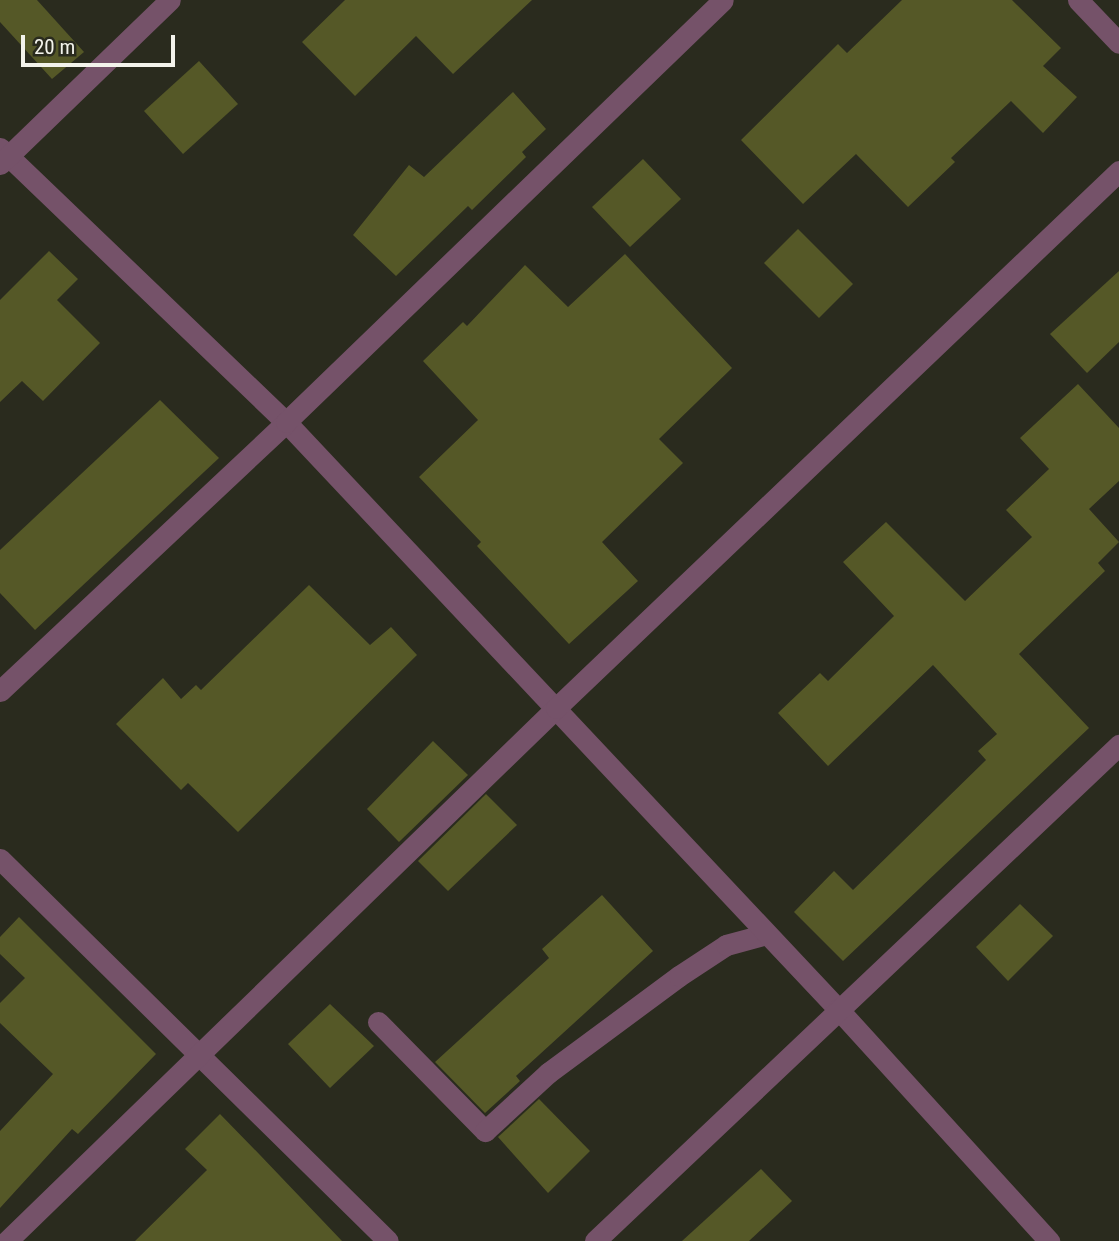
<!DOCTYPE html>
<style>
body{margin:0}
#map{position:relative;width:1119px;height:1241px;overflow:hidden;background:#2a2b1e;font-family:"Roboto Condensed",sans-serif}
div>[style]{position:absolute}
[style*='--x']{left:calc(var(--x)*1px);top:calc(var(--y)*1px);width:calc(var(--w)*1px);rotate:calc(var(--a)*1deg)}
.building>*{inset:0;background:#555827}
.service>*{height:21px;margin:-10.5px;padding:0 10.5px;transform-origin:10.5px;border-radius:10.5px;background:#755269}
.minor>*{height:21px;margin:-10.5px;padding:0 10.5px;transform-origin:10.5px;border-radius:10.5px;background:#755269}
span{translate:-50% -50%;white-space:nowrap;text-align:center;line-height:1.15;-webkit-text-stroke:5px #2a2b1e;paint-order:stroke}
.scale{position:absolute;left:21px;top:35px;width:154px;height:32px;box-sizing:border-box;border:4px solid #f3f3eb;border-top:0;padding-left:9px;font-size:21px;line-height:24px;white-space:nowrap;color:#f3f3eb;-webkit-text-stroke:5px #2a2b1e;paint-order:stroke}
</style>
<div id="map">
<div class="building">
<i style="clip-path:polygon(0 0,37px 0,84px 52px,52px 79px,0 22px)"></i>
<i style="clip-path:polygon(345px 0,532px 0,453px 74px,416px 36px,355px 96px,302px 42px)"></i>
<i style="clip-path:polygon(902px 0,1012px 0,1061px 48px,1043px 66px,1077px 97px,1043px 133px,1011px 101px,951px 158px,955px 162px,908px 207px,856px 154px,803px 204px,741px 140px,838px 44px,847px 53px)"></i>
<i style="clip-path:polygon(199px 61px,238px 104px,183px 154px,144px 111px)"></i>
<i style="clip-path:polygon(513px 92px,546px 129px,522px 152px,526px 157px,472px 210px,468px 206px,396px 276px,353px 235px,409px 165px,424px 177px)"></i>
<i style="clip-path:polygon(643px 159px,681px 199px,630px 247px,592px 207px)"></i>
<i style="clip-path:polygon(798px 229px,853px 284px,819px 318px,764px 263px)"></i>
<i style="clip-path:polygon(49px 251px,78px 279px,57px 300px,100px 343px,43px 401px,22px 381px,0 402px,0 300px)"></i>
<i style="clip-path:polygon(625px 254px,732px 368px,659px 439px,683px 463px,602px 542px,638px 581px,569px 644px,477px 546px,481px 542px,419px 477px,478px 420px,423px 361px,463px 322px,467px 326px,525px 265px,568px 307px)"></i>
<i style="clip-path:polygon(1119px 271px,1119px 342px,1087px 373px,1050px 334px)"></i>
<i style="clip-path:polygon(1078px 384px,1119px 428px,1119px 481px,1089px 509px,1119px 542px,1098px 563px,1105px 571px,1019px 654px,1089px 728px,843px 961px,794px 912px,834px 871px,853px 890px,986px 760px,978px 751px,997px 734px,933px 665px,828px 766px,778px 713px,820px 673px,828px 681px,894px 616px,843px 562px,886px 522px,965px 601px,1032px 537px,1006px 510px,1049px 469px,1020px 438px)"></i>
<i style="clip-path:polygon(160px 400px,219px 458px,35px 630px,0 593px,0 550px)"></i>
<i style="clip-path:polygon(309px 585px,370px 645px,391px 627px,417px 655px,238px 832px,188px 783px,181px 790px,116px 724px,163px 678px,181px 699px,196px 685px,201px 690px)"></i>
<i style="clip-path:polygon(433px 741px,468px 775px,399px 842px,367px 809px)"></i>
<i style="clip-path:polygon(486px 794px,517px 825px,448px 891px,418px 861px)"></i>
<i style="clip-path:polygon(602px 895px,653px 951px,516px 1076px,520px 1081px,485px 1113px,435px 1062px,549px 958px,542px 949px)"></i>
<i style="clip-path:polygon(1020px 904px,1053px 936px,1008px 981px,976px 947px)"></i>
<i style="clip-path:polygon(19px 917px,156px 1054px,78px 1134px,72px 1129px,0 1208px,0 1131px,53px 1074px,0 1023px,0 1003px,25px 978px,0 954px,0 937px)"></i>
<i style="clip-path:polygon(330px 1004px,374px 1046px,330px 1088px,288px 1044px)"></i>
<i style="clip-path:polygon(539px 1099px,590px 1151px,548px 1193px,498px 1137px)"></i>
<i style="clip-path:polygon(220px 1114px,260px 1155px,342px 1241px,135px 1241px,207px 1170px,185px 1149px)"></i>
<i style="clip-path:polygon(761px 1169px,792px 1201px,749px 1241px,682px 1241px)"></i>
</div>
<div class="service">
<i style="--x:378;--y:1022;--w:153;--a:45.5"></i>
<i style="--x:485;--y:1131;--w:86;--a:-42.6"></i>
<i style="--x:548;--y:1073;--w:163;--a:-36.5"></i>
<i style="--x:679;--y:976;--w:56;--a:-33.4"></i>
<i style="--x:726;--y:945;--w:42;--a:-15"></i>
</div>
<div class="minor">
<i style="--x:1078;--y:0;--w:59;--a:46.4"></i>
<i style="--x:0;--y:148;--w:396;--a:43.8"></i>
<i style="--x:286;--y:422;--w:806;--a:46.76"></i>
<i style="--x:838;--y:1009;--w:314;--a:47.7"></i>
<i style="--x:0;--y:164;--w:236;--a:-44"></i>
<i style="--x:0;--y:691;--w:393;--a:-43.2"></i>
<i style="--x:286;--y:422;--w:607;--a:-44"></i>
<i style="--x:0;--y:859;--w:544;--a:44.55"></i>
<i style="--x:7;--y:1241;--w:765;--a:-44.15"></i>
<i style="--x:556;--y:708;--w:778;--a:-43.65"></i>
<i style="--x:595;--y:1241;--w:722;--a:-43.43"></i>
</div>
<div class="scale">20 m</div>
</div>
